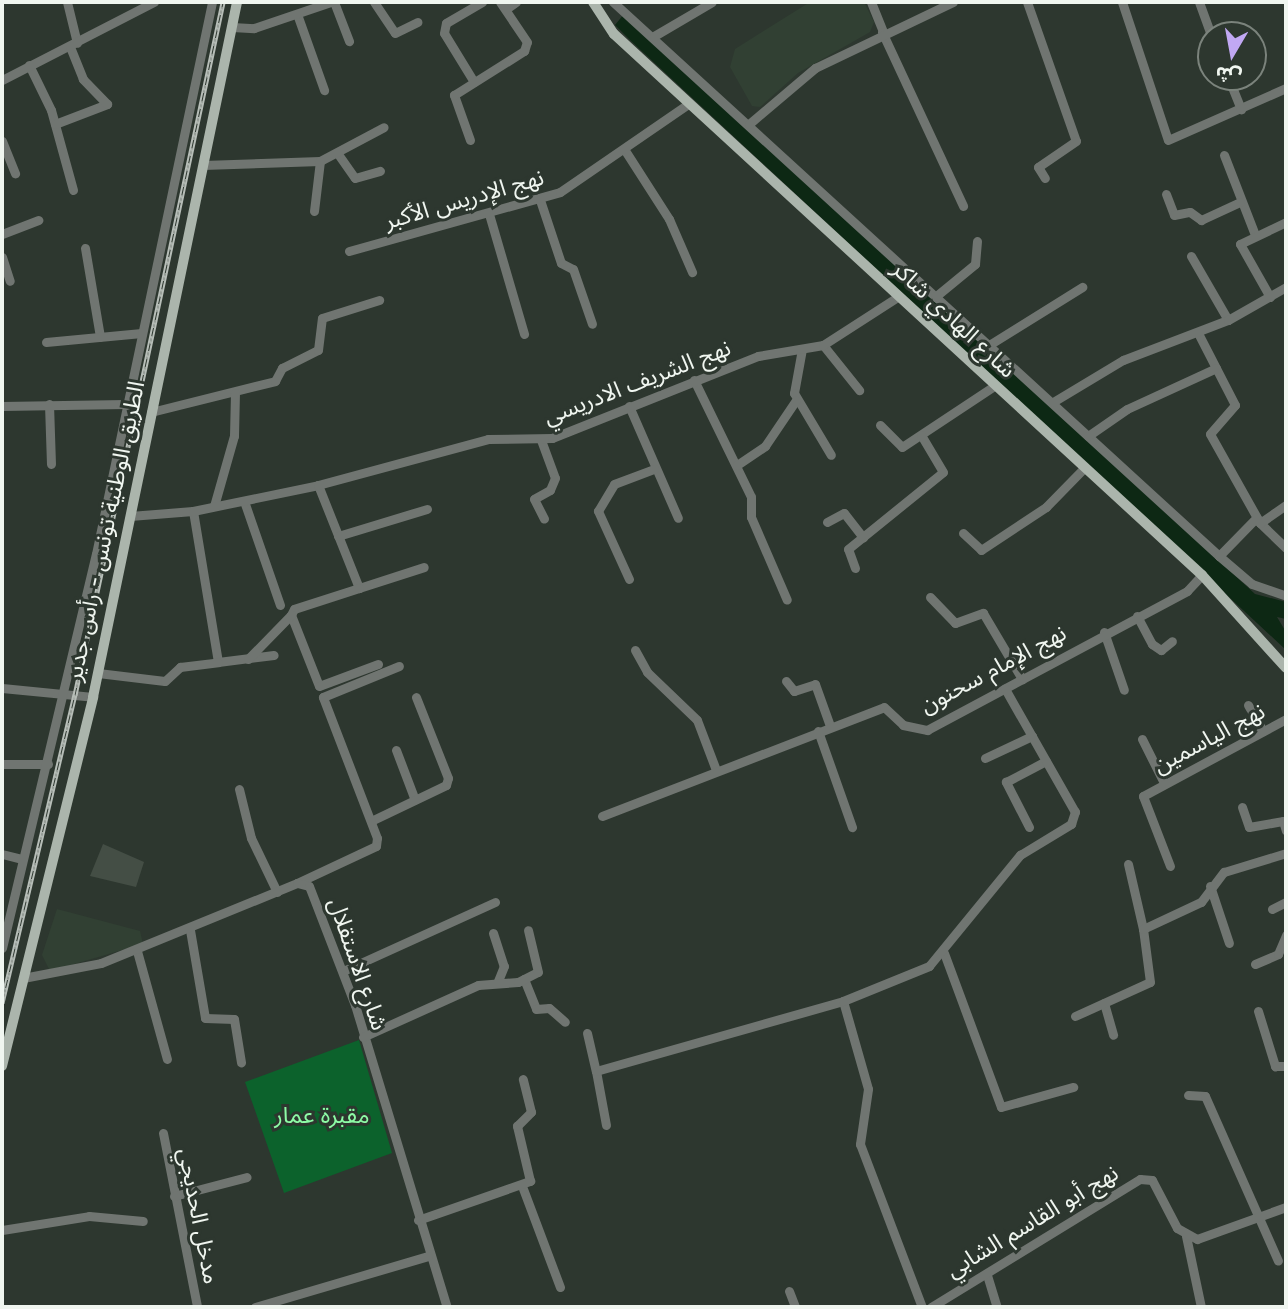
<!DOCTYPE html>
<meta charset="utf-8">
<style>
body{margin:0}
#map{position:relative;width:1288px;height:1309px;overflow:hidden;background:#2d372f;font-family:Inter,"Noto Sans Arabic",sans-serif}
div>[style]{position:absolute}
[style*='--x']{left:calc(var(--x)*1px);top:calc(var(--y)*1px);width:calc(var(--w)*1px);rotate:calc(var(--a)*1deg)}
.built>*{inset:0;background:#314033}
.green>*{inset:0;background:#0c622c}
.water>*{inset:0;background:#0d2814}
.building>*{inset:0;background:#444e45}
.minor>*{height:9px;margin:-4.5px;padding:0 4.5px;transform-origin:4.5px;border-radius:4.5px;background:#707571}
.major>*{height:10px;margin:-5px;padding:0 5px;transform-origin:5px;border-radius:5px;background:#abb5ac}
.rail>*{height:5px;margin-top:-2.5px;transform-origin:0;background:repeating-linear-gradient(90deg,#2d372f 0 8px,#b7beb8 0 16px);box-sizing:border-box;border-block:2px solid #b7beb8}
span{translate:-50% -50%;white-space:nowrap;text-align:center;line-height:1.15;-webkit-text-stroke:6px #2d372f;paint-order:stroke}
.street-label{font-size:23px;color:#f0f6f0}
.park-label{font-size:23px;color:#8dfca6}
.frame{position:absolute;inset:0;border:4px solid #f0f6f0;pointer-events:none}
.north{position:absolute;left:1197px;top:21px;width:70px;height:70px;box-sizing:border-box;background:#2d372f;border:2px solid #7b837c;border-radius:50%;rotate:190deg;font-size:19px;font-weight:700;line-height:28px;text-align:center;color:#f0f6f0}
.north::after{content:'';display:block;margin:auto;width:24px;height:32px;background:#c1a8f3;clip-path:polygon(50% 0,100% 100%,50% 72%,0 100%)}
</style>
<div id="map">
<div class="built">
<i style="clip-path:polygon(810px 2px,864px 2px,874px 22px,870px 32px,798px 73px,760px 107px,752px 106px,730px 67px,735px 49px)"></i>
<i style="clip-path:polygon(57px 909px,140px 931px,143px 944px,50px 971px,42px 955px)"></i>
</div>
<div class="green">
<i style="clip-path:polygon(359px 1040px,392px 1153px,284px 1193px,245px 1082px)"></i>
</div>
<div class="water">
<i style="clip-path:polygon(624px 14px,1255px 594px,1286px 602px,1286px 619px,1277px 617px,1286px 632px,1286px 650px,631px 41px,615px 25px)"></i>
</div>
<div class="building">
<i style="clip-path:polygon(103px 844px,144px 862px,136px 887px,90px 876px)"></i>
</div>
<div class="minor">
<i style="--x:67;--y:2;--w:42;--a:76.3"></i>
<i style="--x:334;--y:2;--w:42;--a:69"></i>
<i style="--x:374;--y:2;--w:37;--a:56"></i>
<i style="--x:395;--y:33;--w:25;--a:-26"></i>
<i style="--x:613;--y:2;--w:821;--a:42.43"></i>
<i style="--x:1219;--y:556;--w:43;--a:40.3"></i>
<i style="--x:1252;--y:584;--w:36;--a:19"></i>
<i style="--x:871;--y:2;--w:32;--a:68"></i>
<i style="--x:1027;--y:2;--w:147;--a:70.6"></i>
<i style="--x:1076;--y:141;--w:46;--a:145.6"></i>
<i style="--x:1038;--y:167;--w:13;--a:58"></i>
<i style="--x:1122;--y:2;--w:145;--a:71.6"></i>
<i style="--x:1168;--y:140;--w:129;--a:-23.8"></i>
<i style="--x:1199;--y:2;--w:35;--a:70"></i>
<i style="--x:506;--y:9;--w:12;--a:-35"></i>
<i style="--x:297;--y:14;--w:81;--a:70.4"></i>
<i style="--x:232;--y:27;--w:22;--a:3"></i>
<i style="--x:254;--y:28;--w:81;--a:-18.7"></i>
<i style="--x:882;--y:32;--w:192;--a:65"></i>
<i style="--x:654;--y:36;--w:67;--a:-30.4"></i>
<i style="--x:29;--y:65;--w:50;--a:63.9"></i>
<i style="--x:51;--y:110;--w:83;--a:74.6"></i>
<i style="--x:1228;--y:77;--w:35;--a:68"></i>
<i style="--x:2;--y:80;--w:171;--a:-27.2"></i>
<i style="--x:474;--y:82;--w:57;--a:-121.5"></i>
<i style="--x:444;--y:33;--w:10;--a:-79"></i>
<i style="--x:446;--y:23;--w:42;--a:-30.3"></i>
<i style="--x:55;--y:124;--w:56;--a:-21"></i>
<i style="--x:107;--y:104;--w:35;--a:-134"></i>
<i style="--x:83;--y:79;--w:35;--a:-112"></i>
<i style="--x:749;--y:124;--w:87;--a:-40.3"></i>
<i style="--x:815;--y:68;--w:153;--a:-25.6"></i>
<i style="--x:470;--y:140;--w:48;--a:-109.6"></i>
<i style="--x:454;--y:95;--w:83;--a:-32.2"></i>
<i style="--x:524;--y:51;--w:9;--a:-72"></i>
<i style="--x:527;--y:42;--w:48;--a:-124"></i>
<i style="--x:2;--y:141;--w:35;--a:68"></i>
<i style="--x:626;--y:152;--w:80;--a:57.3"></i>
<i style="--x:669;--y:219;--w:58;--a:66.5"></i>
<i style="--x:338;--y:154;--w:29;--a:55"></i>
<i style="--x:355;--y:178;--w:26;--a:-16"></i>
<i style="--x:1224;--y:155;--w:86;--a:68.8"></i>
<i style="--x:203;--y:165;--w:117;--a:-2"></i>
<i style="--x:320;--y:161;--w:72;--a:-28"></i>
<i style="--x:1166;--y:194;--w:22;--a:69"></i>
<i style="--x:1174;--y:215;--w:16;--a:-11"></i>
<i style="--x:1190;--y:212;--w:14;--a:36"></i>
<i style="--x:1201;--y:220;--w:43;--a:-24.8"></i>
<i style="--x:540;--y:200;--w:66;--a:71.6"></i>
<i style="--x:561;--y:263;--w:13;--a:27"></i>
<i style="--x:573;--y:269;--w:58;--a:70.9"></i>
<i style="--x:314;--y:211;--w:50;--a:-83.2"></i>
<i style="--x:489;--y:214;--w:125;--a:73.7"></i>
<i style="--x:2;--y:234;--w:39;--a:-21"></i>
<i style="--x:85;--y:248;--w:90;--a:80.4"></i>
<i style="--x:349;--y:251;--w:219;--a:-15.6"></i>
<i style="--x:560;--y:192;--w:155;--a:-34.5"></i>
<i style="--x:1191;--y:256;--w:74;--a:60"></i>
<i style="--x:2;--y:257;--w:25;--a:72"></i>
<i style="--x:935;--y:297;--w:52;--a:-39.5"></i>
<i style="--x:975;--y:264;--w:23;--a:-85"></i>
<i style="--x:1270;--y:297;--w:61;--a:-119.5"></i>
<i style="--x:1240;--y:244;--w:51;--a:-25.6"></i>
<i style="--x:1198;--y:333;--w:81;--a:62.8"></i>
<i style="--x:1235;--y:405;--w:38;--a:131"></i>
<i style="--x:1210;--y:434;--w:102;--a:60.7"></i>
<i style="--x:1260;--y:523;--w:36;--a:44"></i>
<i style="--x:46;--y:342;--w:96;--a:-5.4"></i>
<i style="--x:823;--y:345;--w:58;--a:51.3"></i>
<i style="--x:989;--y:345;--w:110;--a:-31.9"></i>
<i style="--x:802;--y:349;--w:45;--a:100.3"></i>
<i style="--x:794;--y:393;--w:72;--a:59.2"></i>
<i style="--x:694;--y:380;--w:130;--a:64"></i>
<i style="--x:751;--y:497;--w:20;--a:90"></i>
<i style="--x:751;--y:517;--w:90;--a:66.6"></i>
<i style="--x:1053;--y:402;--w:82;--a:-31"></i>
<i style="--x:1123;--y:360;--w:112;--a:-20.9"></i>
<i style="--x:1228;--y:320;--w:67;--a:-29.6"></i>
<i style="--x:49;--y:404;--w:60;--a:88.1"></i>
<i style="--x:2;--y:406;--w:123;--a:-0.9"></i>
<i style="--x:629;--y:406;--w:122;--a:66.4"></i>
<i style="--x:151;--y:412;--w:128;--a:-14"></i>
<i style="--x:275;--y:381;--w:15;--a:-62"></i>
<i style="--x:282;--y:368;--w:40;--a:-26.6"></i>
<i style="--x:318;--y:350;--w:32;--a:-83"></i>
<i style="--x:322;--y:318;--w:60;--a:-17.5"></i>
<i style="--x:880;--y:425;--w:31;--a:45"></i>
<i style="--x:902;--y:447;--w:110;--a:-33.5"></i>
<i style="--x:1088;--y:436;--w:47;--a:-34.7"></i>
<i style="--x:1127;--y:409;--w:98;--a:-24.7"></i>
<i style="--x:541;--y:440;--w:40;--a:69.8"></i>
<i style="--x:555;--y:478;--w:13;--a:113"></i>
<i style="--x:550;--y:490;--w:18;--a:151"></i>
<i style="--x:534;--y:499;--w:22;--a:63"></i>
<i style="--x:737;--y:465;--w:34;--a:-34"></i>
<i style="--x:765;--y:446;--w:55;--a:-56"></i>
<i style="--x:318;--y:485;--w:111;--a:68.3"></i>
<i style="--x:359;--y:588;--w:68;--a:-17.9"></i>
<i style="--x:244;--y:501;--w:110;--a:70.9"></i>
<i style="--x:214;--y:506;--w:73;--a:-74.1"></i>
<i style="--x:234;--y:436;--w:43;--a:-88.7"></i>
<i style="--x:193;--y:511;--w:153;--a:80.6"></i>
<i style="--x:218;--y:662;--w:56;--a:-7.1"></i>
<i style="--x:130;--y:516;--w:63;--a:-4.5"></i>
<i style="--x:193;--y:511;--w:128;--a:-11.7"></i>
<i style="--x:318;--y:485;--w:176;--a:-15.1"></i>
<i style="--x:488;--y:439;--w:64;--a:-0.9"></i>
<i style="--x:552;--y:438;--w:222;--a:-21.7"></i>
<i style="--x:758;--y:356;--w:66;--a:-9.6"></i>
<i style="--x:823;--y:345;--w:90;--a:-32.8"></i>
<i style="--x:827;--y:522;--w:19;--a:-28"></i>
<i style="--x:844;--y:513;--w:31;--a:52"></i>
<i style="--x:1260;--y:523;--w:32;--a:-35"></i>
<i style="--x:963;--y:533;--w:25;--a:43"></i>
<i style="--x:981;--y:550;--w:78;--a:-33.5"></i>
<i style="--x:1046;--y:507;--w:54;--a:-45.7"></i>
<i style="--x:338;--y:536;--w:93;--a:-16.9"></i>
<i style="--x:1219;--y:556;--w:54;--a:-45.7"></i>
<i style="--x:855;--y:568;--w:20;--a:-110"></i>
<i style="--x:848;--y:549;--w:122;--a:-39"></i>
<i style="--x:943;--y:472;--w:43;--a:-120.7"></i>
<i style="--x:629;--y:579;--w:75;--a:-114.5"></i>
<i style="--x:598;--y:511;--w:31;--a:-59"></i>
<i style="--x:614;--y:484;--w:43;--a:-20.6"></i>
<i style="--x:359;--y:588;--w:68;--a:162.1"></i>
<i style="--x:294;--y:609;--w:7;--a:117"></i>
<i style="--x:291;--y:615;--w:76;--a:68.5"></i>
<i style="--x:319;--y:686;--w:63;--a:-20.4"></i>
<i style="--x:930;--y:597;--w:36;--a:46"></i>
<i style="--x:955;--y:623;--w:30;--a:-20"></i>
<i style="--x:983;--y:613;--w:77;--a:59.4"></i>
<i style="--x:1137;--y:616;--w:32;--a:62"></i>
<i style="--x:1152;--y:644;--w:11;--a:34"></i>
<i style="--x:1161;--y:650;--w:14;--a:-39"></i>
<i style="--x:1104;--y:632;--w:61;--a:71"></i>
<i style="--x:635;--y:650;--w:25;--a:61"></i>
<i style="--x:647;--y:672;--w:69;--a:43.8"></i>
<i style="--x:697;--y:720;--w:53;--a:69.2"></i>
<i style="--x:248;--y:659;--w:62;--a:-45.7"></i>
<i style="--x:98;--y:673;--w:67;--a:6.8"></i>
<i style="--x:165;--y:681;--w:21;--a:-43"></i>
<i style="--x:180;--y:667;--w:38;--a:-7"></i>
<i style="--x:786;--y:681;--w:13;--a:51"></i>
<i style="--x:794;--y:691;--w:22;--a:-18"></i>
<i style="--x:815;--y:684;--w:45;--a:70.3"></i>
<i style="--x:2;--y:688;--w:91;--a:5.6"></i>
<i style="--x:1248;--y:705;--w:30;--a:60"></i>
<i style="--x:818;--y:731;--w:102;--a:70.5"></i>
<i style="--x:1142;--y:739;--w:49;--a:63.4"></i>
<i style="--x:396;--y:750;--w:53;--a:69.2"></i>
<i style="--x:985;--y:758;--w:52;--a:-25.1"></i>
<i style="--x:2;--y:764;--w:46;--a:0"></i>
<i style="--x:239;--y:789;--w:50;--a:76.2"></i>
<i style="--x:251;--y:838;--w:60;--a:64.3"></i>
<i style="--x:1242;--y:807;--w:21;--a:71"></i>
<i style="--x:1249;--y:827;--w:35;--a:-10"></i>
<i style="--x:1283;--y:821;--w:10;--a:73"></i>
<i style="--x:602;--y:816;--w:302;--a:-21.1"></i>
<i style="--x:884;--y:707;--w:26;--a:43"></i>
<i style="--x:903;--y:725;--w:25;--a:12"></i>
<i style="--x:927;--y:730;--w:295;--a:-28.1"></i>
<i style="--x:1187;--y:591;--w:22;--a:-47"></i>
<i style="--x:371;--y:821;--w:83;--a:-25.6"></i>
<i style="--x:446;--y:785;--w:7;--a:-74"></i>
<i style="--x:448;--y:778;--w:87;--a:-111.6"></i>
<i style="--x:1029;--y:827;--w:51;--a:-117.1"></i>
<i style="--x:1006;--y:782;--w:45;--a:-27.7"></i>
<i style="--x:2;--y:854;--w:21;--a:14"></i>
<i style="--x:1128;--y:864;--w:67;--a:77"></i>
<i style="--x:1170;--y:866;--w:75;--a:-111.1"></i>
<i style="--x:1143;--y:796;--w:162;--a:-28.3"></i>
<i style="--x:297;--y:883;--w:87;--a:-25.1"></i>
<i style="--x:376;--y:846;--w:8;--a:-83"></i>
<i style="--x:377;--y:838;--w:151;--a:-111"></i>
<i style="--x:323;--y:697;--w:82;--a:-22.2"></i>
<i style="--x:1210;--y:886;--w:60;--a:71.6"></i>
<i style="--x:1272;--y:909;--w:16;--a:-27"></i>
<i style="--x:190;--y:930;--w:89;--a:80.3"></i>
<i style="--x:205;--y:1018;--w:29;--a:2"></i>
<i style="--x:234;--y:1019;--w:44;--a:80.8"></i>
<i style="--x:493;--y:933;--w:35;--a:72"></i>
<i style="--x:504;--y:966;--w:18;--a:112"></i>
<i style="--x:2;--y:948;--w:405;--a:-76.6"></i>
<i style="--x:96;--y:554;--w:564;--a:-78.13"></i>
<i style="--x:137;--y:951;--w:112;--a:74.5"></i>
<i style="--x:944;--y:953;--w:164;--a:69.7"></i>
<i style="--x:1001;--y:1107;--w:75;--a:-15.5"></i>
<i style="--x:1255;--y:964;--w:25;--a:-23"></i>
<i style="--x:1278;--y:954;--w:21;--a:-67"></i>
<i style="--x:343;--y:971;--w:167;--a:-24.4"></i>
<i style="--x:23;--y:978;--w:79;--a:-10.9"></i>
<i style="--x:101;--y:963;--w:212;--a:-22.2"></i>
<i style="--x:297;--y:883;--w:12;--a:14"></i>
<i style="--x:309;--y:886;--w:128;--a:68.9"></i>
<i style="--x:355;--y:1005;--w:316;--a:73.1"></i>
<i style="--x:524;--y:979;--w:32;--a:68"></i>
<i style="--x:536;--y:1009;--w:13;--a:-4"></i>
<i style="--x:549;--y:1008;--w:21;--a:41"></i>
<i style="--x:843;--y:1001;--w:91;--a:74.1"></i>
<i style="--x:868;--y:1089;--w:56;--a:98.3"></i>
<i style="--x:860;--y:1144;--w:174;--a:69.2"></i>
<i style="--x:1104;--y:1003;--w:33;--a:74"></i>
<i style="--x:1258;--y:1011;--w:58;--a:72.8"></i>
<i style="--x:1275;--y:1066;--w:11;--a:0"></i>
<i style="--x:1075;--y:1016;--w:82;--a:-24.4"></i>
<i style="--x:1150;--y:982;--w:53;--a:-97.5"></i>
<i style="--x:1143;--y:929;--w:64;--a:-25"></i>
<i style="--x:1201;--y:902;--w:38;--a:-53"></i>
<i style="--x:1224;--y:872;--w:65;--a:-17"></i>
<i style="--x:587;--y:1033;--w:39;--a:77"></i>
<i style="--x:363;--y:1037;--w:126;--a:-24.3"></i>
<i style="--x:478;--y:985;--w:40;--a:-4.3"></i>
<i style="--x:518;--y:982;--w:22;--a:-27"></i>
<i style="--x:538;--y:972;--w:43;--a:-103.4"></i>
<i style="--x:1188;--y:1095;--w:17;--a:3"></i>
<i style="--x:1205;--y:1096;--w:180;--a:66.1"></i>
<i style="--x:606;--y:1125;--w:55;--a:-100.5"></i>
<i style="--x:596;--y:1071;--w:257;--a:-15.8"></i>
<i style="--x:843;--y:1001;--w:93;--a:-22.1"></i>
<i style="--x:929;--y:966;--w:144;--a:-50.7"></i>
<i style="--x:1020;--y:855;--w:60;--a:-31.3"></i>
<i style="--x:1071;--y:824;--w:13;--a:-72"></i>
<i style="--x:1075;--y:812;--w:142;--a:-119.6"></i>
<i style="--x:163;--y:1133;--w:177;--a:78.9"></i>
<i style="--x:522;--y:1186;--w:108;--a:69.4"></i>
<i style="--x:174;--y:1196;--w:75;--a:-14.6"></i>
<i style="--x:418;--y:1220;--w:119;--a:-19.2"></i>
<i style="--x:530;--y:1181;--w:57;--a:-103.3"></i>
<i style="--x:517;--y:1126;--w:20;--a:-45"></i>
<i style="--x:531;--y:1112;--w:34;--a:-104"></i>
<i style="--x:2;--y:1230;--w:88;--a:-9.1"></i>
<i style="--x:89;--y:1216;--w:54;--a:5.3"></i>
<i style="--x:1186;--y:1236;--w:73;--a:78.1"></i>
<i style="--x:987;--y:1275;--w:34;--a:73"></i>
<i style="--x:789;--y:1291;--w:17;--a:69"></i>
<i style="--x:255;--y:1307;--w:180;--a:-16.4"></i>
<i style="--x:931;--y:1307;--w:245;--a:-31.5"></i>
<i style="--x:1140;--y:1179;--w:12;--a:5"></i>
<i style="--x:1152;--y:1180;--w:54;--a:62.5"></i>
<i style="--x:1177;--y:1228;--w:23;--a:29"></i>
<i style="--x:1197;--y:1239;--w:95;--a:-19.8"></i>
</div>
<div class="major">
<i style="--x:593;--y:2;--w:38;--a:57"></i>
<i style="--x:614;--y:34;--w:799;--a:42.62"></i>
<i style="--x:1202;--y:575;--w:125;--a:47.9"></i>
<i style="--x:2;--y:1066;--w:380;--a:-76.1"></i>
<i style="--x:93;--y:697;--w:710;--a:-78.29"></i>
</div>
<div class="rail">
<i style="--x:2;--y:1003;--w:317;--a:-76.7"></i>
<i style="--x:75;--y:695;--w:709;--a:-77.94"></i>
</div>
<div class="street-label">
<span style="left:464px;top:199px;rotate:-16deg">نهج الإدريس الأكبر</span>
<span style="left:954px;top:319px;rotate:43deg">شارع الهادي شاكر</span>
<span style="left:637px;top:382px;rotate:-21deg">نهج الشريف الادريسي</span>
<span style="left:105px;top:531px;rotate:-78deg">الطريق الوطنية تونس - رأس جدير</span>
<span style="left:993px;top:669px;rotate:-28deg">نهج الإمام سحنون</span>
<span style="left:1209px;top:738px;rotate:-28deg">نهج الياسمين</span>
<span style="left:358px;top:964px;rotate:71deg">شارع الاستقلال</span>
<span style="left:199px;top:1216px;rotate:79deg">مدخل الحديجي</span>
<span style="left:1032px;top:1221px;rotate:-31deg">نهج أبو القاسم الشابي</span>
</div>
<div class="park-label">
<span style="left:322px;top:1115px">مقبرة عمار</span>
</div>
<div class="frame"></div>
<div class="north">ش</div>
</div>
